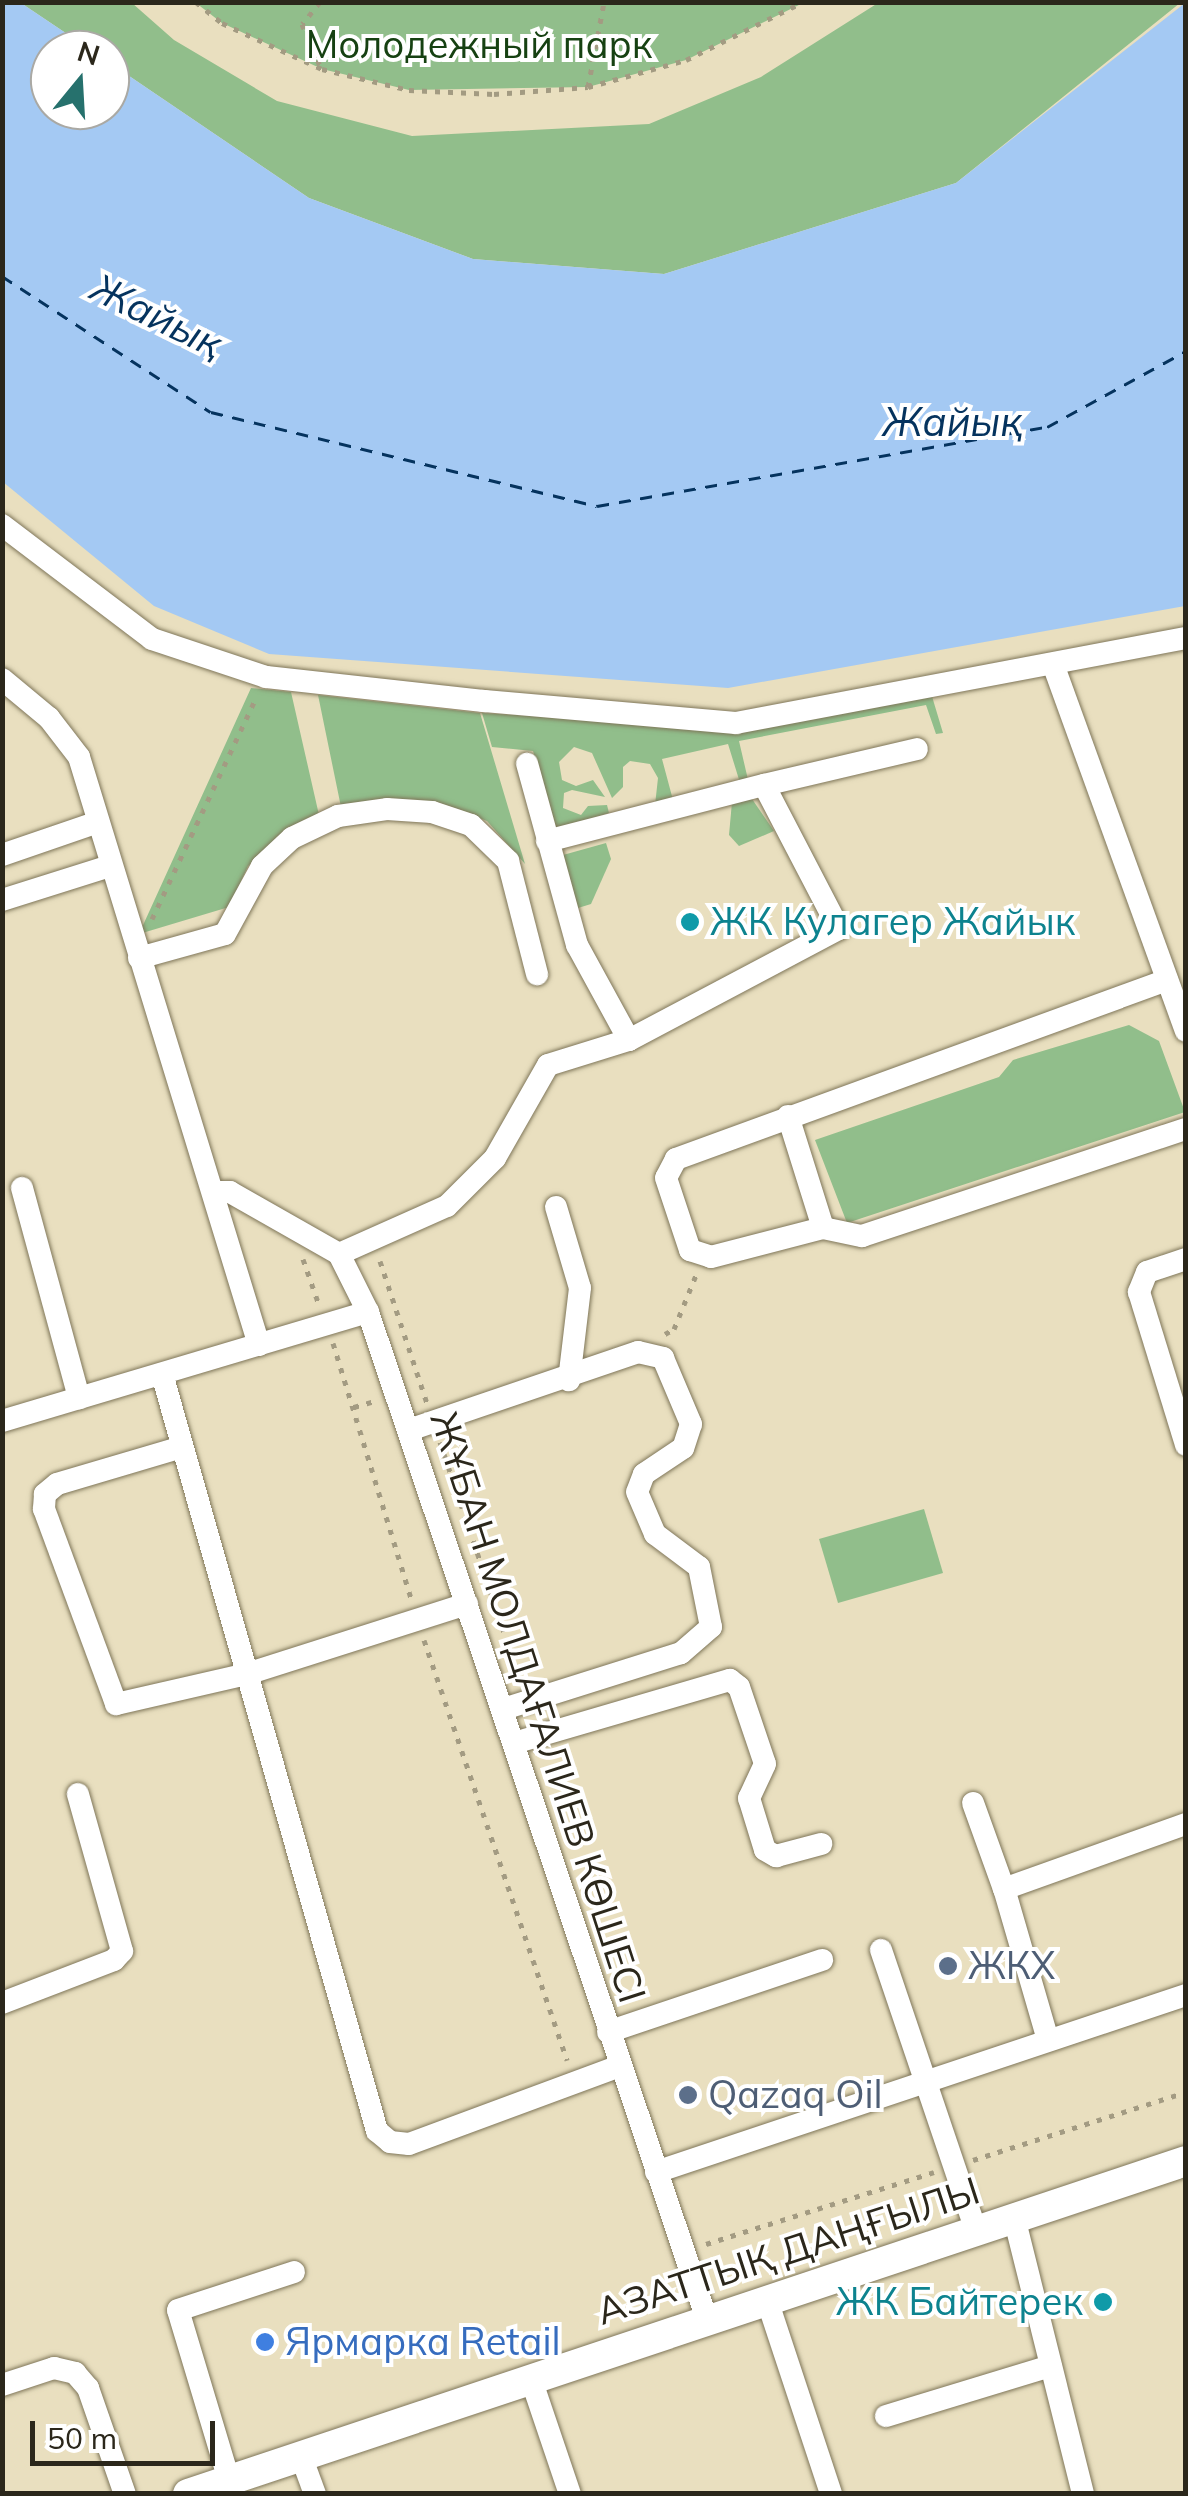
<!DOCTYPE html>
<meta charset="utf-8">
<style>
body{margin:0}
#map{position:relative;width:1188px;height:2496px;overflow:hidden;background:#e9dfbf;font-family:Mulish,sans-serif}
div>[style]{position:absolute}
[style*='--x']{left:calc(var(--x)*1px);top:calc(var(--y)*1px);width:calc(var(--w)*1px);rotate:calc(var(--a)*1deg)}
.green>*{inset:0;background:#91be8b}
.water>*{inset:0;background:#a4c9f3}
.ferry>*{height:2.5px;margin-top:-1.25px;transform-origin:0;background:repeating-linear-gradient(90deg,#05335e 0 12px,transparent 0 22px)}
.path>*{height:5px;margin-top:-2.5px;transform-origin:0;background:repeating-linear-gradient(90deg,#a39b82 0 5px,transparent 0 13px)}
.roads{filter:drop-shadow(0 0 2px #7f7659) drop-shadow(0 0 2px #7f7659)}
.minor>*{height:22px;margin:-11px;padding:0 11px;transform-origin:11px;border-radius:11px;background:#fff}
.major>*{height:30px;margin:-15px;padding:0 15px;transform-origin:15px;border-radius:15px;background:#fff}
.dots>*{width:28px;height:28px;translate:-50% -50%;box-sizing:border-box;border:5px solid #fff;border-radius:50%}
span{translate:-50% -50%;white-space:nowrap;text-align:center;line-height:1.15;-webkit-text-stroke:8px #fff;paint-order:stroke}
.park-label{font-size:38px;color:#164112}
.culture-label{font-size:38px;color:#0d838f}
.left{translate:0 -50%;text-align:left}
.right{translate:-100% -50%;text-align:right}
.street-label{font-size:38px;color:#2b271b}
.service-label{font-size:38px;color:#4e5e75}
.shop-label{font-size:38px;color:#366cbe}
.water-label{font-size:40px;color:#05335e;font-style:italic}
.frame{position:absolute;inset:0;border:5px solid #2b271b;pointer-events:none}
.north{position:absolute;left:30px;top:30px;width:100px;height:100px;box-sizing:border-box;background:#fff;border:2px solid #aaa9a4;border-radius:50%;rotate:18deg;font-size:28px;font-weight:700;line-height:40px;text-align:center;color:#2b271b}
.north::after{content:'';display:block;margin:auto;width:35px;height:45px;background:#26716d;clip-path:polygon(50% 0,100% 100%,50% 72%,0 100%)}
.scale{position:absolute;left:30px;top:2421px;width:185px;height:45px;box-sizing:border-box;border:5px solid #2b271b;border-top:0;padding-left:12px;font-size:30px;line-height:35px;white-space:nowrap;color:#2b271b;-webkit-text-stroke:8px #fff;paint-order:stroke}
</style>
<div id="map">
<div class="green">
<i style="clip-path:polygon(21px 3px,132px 3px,174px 40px,277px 101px,412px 136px,649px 124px,761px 77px,878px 3px,1180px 3px,956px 183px,664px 274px,473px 259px,309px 198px,110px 63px,110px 50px,91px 50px)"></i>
<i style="clip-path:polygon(196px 3px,803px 3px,686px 60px,588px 87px,409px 90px,322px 69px,222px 23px)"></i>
<i style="clip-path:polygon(251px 688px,291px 692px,319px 815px,277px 839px,248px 866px,229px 907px,139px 934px)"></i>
<i style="clip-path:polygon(931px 693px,943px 733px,936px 734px,926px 705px,739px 741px,749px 784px,741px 786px,728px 744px,662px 759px,673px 800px,655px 805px,658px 778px,650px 764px,630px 761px,623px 767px,623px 787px,612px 798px,592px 753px,574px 747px,559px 762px,562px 780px,576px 786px,593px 780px,605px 797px,572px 790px,564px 793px,563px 808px,581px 815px,588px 806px,607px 805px,609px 813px,557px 830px,533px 751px,492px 747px,482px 713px,746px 729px)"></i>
<i style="clip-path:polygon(318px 695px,480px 713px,525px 864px,487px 821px,437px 802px,341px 807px)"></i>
<i style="clip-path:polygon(750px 796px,774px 831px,739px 846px,729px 835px,732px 802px)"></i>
<i style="clip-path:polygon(606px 843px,611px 859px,591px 904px,578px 908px,563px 855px)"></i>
<i style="clip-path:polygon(1129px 1025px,1159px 1041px,1185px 1112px,847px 1223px,815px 1140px,999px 1077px,1013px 1060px)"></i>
<i style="clip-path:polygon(924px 1509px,943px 1573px,838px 1603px,819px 1539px)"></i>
</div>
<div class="water">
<i style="clip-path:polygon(2px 3px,21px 3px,91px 50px,50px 50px,50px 110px,110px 110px,110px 63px,309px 198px,473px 259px,664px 274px,956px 183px,1185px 3px,1185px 606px,728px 688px,269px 654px,154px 606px,3px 482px)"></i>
</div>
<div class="ferry">
<i style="--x:2;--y:276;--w:249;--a:33.1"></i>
<i style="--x:211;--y:412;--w:397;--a:13.7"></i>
<i style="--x:597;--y:506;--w:457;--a:-10"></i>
<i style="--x:1047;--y:427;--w:158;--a:-28.7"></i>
</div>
<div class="path">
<i style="--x:196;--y:2;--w:33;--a:39"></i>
<i style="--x:222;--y:23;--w:110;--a:24.7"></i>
<i style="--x:322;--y:69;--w:89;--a:13.6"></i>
<i style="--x:409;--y:90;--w:85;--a:2.7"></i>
<i style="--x:494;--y:94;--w:94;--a:-4.3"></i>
<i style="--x:588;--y:87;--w:102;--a:-15.4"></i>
<i style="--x:686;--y:60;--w:131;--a:-26.4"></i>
<i style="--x:320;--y:2;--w:28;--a:129"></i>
<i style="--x:302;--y:24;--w:46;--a:66.8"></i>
<i style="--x:588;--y:87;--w:86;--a:-79.3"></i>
<i style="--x:152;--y:919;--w:244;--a:-64.8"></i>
<i style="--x:303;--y:1259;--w:49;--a:70.8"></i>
<i style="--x:380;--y:1261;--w:150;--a:71.7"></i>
<i style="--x:665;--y:1334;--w:10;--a:-29"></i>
<i style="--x:674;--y:1329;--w:58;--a:-67.8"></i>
<i style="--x:333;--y:1343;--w:270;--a:73"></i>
<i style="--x:354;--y:1407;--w:22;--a:-16"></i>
<i style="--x:440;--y:1442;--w:253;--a:71.4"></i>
<i style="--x:424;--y:1640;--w:444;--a:71.2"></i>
<i style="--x:973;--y:2160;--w:224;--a:-17.7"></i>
<i style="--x:706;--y:2244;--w:239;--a:-17.5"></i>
</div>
<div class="roads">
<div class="minor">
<i style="--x:2;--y:525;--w:188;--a:37.2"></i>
<i style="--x:152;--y:639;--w:120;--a:18.4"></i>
<i style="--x:266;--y:677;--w:219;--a:6.3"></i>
<i style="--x:484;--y:701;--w:253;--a:5"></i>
<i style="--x:736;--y:723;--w:458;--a:-10.7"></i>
<i style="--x:1053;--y:664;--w:390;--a:70.1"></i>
<i style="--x:2;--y:679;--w:61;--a:39.7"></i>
<i style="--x:49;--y:718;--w:49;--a:52.4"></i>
<i style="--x:79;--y:757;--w:615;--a:72.98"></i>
<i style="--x:547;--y:841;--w:224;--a:-14.5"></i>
<i style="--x:2;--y:855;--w:102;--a:-19"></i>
<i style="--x:2;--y:900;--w:113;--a:-17.5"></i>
<i style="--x:139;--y:958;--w:89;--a:-15.6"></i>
<i style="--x:225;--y:934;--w:77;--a:-61.4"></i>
<i style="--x:262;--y:866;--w:41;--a:-43"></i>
<i style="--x:292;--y:838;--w:51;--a:-25.6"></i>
<i style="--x:338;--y:816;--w:49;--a:-8.1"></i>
<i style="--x:387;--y:809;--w:45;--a:3.8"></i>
<i style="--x:432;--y:812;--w:41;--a:18.4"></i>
<i style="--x:471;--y:825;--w:52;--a:44.2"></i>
<i style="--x:508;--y:861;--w:117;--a:75.6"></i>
<i style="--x:1167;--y:980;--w:523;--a:159.97"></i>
<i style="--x:676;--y:1159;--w:21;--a:118"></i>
<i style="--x:666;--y:1178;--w:76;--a:71.6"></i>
<i style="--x:690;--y:1250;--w:22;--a:18"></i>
<i style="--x:711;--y:1257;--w:116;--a:-14.5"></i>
<i style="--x:823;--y:1228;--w:40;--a:12"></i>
<i style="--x:862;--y:1236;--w:341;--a:-18.3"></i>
<i style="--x:629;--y:1040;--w:238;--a:-27.9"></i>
<i style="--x:839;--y:929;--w:162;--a:-117.5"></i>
<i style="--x:764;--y:785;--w:157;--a:-13.2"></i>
<i style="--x:788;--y:1116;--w:117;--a:72.6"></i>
<i style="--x:22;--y:1188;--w:218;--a:74.8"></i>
<i style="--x:214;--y:1192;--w:16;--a:0"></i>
<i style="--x:230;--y:1192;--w:125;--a:29.6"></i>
<i style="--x:339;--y:1254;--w:65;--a:63.4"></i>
<i style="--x:368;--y:1312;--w:1063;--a:71.41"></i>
<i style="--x:556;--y:1207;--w:84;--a:73.5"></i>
<i style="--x:580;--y:1288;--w:93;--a:96.8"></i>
<i style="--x:339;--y:1254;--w:118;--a:-24"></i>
<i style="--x:447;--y:1206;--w:68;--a:-45"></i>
<i style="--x:495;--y:1158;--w:107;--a:-60.3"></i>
<i style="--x:548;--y:1065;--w:85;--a:-17.2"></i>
<i style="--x:629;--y:1040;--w:108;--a:-118.7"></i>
<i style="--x:577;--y:945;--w:188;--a:-105.4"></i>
<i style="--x:1186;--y:1259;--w:41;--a:161.6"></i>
<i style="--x:1147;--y:1272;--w:22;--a:112"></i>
<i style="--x:1139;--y:1292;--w:160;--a:72.9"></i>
<i style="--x:162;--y:1374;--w:787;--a:74.14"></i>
<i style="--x:377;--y:2131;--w:17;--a:40"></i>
<i style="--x:390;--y:2142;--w:19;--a:6"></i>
<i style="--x:409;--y:2144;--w:225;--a:-20.3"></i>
<i style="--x:2;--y:1421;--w:382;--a:-16.6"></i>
<i style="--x:409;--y:1430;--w:242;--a:-18.8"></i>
<i style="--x:638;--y:1352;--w:26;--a:13"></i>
<i style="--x:663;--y:1358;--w:72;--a:67"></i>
<i style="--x:691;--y:1424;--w:25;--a:108"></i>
<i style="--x:683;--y:1448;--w:47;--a:146.3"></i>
<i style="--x:644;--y:1474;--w:19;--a:111"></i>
<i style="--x:637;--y:1492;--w:46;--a:66.8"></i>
<i style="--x:655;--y:1534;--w:55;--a:36.9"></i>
<i style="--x:699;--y:1567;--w:61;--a:78.7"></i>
<i style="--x:711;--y:1627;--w:40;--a:139"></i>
<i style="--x:681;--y:1653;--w:187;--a:162.5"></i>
<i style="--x:182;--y:1447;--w:130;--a:163.5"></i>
<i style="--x:57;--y:1484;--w:16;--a:140"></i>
<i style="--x:45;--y:1494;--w:15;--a:94"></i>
<i style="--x:44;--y:1509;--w:208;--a:69.7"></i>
<i style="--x:116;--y:1704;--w:134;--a:-12.9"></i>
<i style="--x:247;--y:1674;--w:231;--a:-17.7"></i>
<i style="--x:514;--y:1743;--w:225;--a:-16.3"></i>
<i style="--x:730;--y:1680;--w:11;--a:38"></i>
<i style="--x:739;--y:1687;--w:81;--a:71.3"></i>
<i style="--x:765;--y:1764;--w:38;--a:115"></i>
<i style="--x:749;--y:1798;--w:54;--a:72.9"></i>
<i style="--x:765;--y:1850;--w:13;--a:29"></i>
<i style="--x:776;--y:1856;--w:47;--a:-14.9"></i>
<i style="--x:973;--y:1803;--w:91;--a:70.2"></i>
<i style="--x:881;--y:1950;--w:296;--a:71.3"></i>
<i style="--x:2;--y:2003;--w:120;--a:-21"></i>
<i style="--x:114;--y:1960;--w:12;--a:-48"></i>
<i style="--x:122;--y:1951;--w:163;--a:-105.7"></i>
<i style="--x:608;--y:2032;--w:226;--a:-18.6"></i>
<i style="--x:1048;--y:2040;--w:157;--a:-106.2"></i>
<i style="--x:1004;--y:1889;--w:193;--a:-19.7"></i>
<i style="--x:656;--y:2172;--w:559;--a:-18.47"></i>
<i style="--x:1014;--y:2217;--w:285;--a:76"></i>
<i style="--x:767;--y:2300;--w:204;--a:71.7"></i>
<i style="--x:531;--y:2379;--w:121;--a:71.3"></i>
<i style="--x:2;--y:2385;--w:55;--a:-18.1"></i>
<i style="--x:54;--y:2368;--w:22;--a:13"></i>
<i style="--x:75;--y:2373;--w:20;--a:49"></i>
<i style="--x:88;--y:2388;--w:112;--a:70.8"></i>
<i style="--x:886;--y:2416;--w:172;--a:-16.9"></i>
<i style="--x:301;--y:2456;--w:40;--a:69.8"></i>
<i style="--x:229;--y:2480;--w:177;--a:-106.7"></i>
<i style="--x:178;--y:2310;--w:122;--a:-18.1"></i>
</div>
<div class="major">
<i style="--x:188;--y:2494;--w:1052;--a:-18.45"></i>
</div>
</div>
<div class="dots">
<i style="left:690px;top:922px;background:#0f9aa8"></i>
<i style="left:948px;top:1966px;background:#5c6f8a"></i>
<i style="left:688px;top:2095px;background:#5c6f8a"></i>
<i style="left:1103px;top:2302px;background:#0f9aa8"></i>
<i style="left:265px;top:2342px;background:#3f7fe0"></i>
</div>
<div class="park-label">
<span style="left:479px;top:45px">Молодежный парк</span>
</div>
<div class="culture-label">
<span class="left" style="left:710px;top:922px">ЖК Кулагер Жайык</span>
<span class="right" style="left:1083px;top:2302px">ЖК Байтерек</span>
</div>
<div class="street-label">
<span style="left:538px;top:1707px;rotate:72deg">ЖҰБАН МОЛДАҒАЛИЕВ КӨШЕСІ</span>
<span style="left:788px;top:2251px;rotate:-18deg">АЗАТТЫҚ ДАҢҒЫЛЫ</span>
</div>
<div class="service-label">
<span class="left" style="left:968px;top:1966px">ЖКХ</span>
<span class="left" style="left:708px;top:2095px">Qazaq Oil</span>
</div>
<div class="shop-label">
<span class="left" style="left:285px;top:2342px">Ярмарка Retail</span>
</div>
<div class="water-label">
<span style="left:158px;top:315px;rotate:26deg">Жайық</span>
<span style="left:953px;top:421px">Жайық</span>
</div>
<div class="frame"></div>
<div class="north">N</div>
<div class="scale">50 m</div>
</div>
